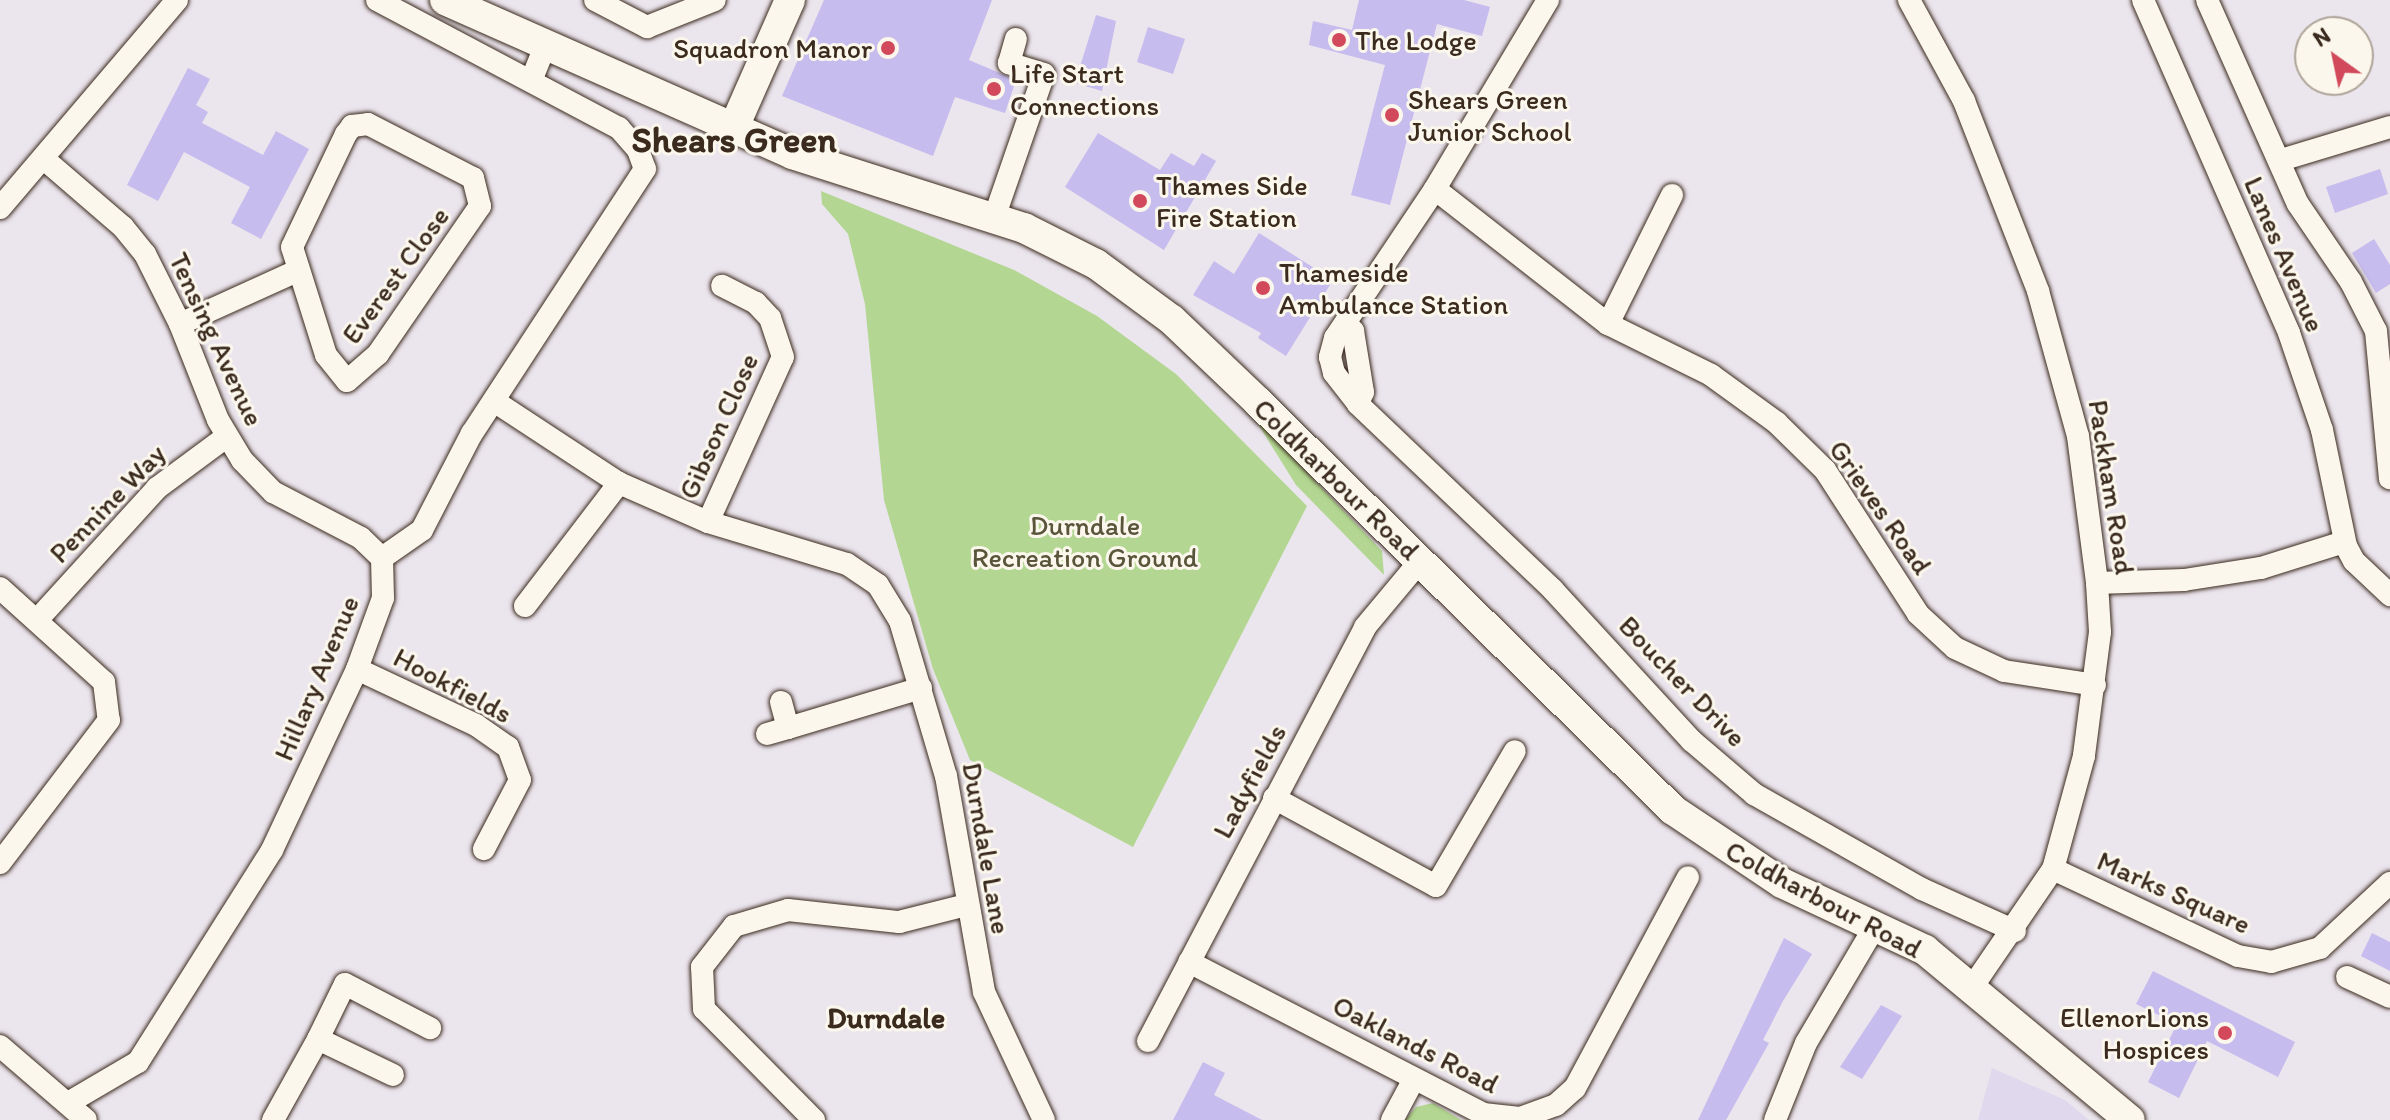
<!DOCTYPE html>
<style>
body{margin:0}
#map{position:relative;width:2390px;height:1120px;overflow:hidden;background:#ebe5ed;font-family:Itim,sans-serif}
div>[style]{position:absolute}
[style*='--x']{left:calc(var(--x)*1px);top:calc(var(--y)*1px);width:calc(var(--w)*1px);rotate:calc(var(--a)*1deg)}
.built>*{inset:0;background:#e0d9ed}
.green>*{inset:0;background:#b3d792}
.building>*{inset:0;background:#c6bcee}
.roads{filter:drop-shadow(0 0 2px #3b2a1e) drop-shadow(0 0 2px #3b2a1e)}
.street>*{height:22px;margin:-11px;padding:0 11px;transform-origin:11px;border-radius:11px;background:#fbf7ec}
.secondary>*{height:30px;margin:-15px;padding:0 15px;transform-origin:15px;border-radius:15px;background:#fbf7ec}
.dots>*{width:22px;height:22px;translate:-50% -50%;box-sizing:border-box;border:4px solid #fbf7ec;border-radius:50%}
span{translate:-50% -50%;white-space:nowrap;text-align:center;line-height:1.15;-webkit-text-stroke:6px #fbf7ec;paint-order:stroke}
.poi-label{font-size:28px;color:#3b2a1e}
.left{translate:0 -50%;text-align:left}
.right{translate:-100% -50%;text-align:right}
.street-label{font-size:28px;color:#3b2a1e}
.park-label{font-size:28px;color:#59553b}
.neighbourhood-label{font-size:30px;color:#3b2a1e;font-weight:700}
.district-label{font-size:36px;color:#3b2a1e;font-weight:700}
.north{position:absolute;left:2294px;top:16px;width:80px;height:80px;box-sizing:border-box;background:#fbf7ec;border:2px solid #aea59a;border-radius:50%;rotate:327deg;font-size:22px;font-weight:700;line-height:32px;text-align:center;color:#3b2a1e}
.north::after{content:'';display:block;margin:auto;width:28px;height:36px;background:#d1495b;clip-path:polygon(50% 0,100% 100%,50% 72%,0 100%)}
</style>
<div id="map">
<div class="built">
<i style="clip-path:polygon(1992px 1068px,2065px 1100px,2089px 1120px,1978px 1120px)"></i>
</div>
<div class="green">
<i style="clip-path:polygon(821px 191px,1014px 270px,1097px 316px,1176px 374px,1307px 506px,1133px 847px,970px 760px,933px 669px,884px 500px,865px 304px,848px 234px,822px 204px)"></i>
<i style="clip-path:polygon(1253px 416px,1382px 551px,1384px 575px,1296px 485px)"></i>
<i style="clip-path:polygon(1433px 1103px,1461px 1120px,1405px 1120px,1416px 1107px)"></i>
</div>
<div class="building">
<i style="clip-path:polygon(824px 0,992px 0,969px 60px,1016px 80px,1005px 113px,955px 97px,933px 156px,782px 96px)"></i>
<i style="clip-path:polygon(1359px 0,1464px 0,1490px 7px,1482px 36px,1437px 24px,1390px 205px,1351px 195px,1385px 65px,1309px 45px,1313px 21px,1352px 30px)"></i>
<i style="clip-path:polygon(1096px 15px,1116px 21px,1102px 91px,1075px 83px)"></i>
<i style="clip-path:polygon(1148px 27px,1185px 39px,1173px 74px,1137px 62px)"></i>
<i style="clip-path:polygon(188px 68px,210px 79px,196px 105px,208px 112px,202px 123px,263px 155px,276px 131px,309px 149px,261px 239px,231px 223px,250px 187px,184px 152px,158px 201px,127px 185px)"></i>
<i style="clip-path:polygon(1098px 133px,1160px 170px,1171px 153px,1194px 166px,1202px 153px,1216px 161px,1164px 250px,1065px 187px)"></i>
<i style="clip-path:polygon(2380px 169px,2388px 194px,2335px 213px,2326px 187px)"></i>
<i style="clip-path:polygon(1259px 233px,1333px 280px,1286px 356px,1258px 338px,1261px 333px,1193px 295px,1214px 261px,1234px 274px)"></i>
<i style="clip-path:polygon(2374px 239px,2390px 265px,2390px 284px,2376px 293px,2352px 253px)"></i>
<i style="clip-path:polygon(2372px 933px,2390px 942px,2390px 971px,2361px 956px)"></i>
<i style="clip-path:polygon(1784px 938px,1812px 954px,1783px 1001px,1763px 1040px,1769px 1043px,1726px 1120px,1698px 1120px)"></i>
<i style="clip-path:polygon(2153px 971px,2295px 1042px,2278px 1077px,2207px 1041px,2179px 1098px,2148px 1082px,2177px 1024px,2136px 1004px)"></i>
<i style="clip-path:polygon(1881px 1005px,1902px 1016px,1862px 1079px,1840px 1067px)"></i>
<i style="clip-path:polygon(1203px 1062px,1225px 1073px,1214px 1095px,1262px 1120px,1173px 1120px)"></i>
</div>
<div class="roads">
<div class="street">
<i style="--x:377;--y:0;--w:274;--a:27.9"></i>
<i style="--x:619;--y:128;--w:29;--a:49"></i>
<i style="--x:638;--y:150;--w:20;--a:70"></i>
<i style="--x:645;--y:169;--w:316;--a:123.2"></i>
<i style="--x:472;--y:433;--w:109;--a:117.3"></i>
<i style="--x:422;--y:530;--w:49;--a:145"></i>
<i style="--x:595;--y:0;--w:59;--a:27.4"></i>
<i style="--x:647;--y:27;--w:73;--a:-21.7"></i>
<i style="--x:1548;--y:0;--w:220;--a:120.9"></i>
<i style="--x:1435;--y:189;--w:179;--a:123.9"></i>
<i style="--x:1335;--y:338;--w:20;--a:105"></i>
<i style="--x:1330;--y:357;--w:16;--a:76"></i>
<i style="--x:1334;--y:373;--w:39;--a:52"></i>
<i style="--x:1358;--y:404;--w:269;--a:43.6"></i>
<i style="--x:1553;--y:590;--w:205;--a:47.4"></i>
<i style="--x:1692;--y:741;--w:82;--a:40.5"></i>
<i style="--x:1754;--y:794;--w:193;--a:29.5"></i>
<i style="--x:1922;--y:889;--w:102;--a:24.3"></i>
<i style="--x:1909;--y:0;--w:115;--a:61.4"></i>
<i style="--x:1964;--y:101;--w:204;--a:68.7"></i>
<i style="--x:2038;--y:291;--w:150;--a:74.6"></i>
<i style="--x:2078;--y:436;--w:148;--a:82.6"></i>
<i style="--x:2097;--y:583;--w:49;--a:86.5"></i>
<i style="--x:2100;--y:632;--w:125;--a:97.4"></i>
<i style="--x:2084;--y:756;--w:117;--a:105.3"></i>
<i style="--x:2053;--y:869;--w:142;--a:124.4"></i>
<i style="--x:2143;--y:0;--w:364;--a:66.3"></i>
<i style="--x:2289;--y:333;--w:102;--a:71.2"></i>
<i style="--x:2322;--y:430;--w:118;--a:78.3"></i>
<i style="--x:2346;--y:546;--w:17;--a:62"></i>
<i style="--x:2354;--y:561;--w:50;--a:43.4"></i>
<i style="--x:2207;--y:0;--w:223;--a:66"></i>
<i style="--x:2298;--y:204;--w:94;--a:55.8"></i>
<i style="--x:2351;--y:282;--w:55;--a:63"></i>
<i style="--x:2376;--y:331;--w:148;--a:84.6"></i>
<i style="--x:531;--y:81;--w:37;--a:-68"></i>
<i style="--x:368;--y:124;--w:118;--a:27.2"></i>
<i style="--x:473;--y:178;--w:29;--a:76"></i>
<i style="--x:480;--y:206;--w:180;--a:124.6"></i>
<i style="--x:378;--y:354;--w:41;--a:138.9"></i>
<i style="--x:347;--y:381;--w:33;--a:-129"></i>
<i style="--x:326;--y:355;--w:113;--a:-107.5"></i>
<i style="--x:292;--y:247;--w:125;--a:-64.5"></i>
<i style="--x:346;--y:134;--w:10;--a:-53"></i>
<i style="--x:352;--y:126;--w:16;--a:-7"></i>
<i style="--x:44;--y:159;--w:104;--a:40.7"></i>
<i style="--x:123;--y:227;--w:35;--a:51"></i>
<i style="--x:145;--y:254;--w:78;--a:63.4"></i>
<i style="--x:180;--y:324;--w:103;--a:68.4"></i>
<i style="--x:218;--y:420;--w:47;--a:59"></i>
<i style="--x:242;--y:460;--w:45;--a:45.9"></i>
<i style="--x:273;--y:492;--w:99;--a:27.6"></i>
<i style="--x:361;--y:538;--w:29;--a:44"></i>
<i style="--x:2281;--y:160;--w:114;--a:-16.8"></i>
<i style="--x:1435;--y:189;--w:219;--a:38"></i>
<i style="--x:1608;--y:324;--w:115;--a:26.3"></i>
<i style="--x:1711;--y:375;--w:82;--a:36"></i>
<i style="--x:1777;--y:423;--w:67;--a:44.4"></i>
<i style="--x:1825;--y:470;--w:171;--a:57.1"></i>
<i style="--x:1918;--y:614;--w:50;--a:42.6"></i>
<i style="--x:1955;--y:648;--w:54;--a:25.1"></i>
<i style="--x:2004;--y:671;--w:92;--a:8.7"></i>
<i style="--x:0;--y:208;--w:273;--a:-49.6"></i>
<i style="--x:994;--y:218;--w:152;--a:-70.9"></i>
<i style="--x:1044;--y:74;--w:37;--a:-163"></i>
<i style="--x:1009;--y:63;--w:25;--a:-74"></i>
<i style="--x:1346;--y:323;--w:11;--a:49"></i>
<i style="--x:1353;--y:331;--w:62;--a:80.7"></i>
<i style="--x:1363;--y:392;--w:13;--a:113"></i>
<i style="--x:180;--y:324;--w:128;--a:-24.4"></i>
<i style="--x:1608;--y:324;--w:144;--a:-63.6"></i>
<i style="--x:494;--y:401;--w:149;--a:33.3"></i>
<i style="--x:619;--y:483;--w:97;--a:23.7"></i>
<i style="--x:708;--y:522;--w:145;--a:16.8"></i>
<i style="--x:847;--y:564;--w:37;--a:34"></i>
<i style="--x:878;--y:585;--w:42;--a:58.6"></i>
<i style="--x:900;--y:621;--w:162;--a:73.5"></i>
<i style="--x:946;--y:776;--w:219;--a:80"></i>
<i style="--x:984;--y:992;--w:141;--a:64.9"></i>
<i style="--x:708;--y:522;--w:181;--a:-65.6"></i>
<i style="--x:783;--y:357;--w:41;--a:-108.4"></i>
<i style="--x:770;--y:318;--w:21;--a:-133"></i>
<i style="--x:756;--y:303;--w:38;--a:-153"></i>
<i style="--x:2097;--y:583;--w:87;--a:-2"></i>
<i style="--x:2184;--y:580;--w:78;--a:-8.9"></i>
<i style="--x:2261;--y:568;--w:87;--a:-17.4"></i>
<i style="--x:0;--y:588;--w:140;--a:42.1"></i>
<i style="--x:104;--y:682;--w:38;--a:83"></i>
<i style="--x:109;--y:720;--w:180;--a:127.3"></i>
<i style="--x:525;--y:606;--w:155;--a:-52.6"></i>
<i style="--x:38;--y:619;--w:177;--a:-47.7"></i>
<i style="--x:157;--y:488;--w:86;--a:-36.5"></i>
<i style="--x:357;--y:669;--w:132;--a:25.2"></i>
<i style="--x:476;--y:725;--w:39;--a:35"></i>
<i style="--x:508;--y:747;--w:35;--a:70"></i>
<i style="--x:520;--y:780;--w:78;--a:117.6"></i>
<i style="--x:781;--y:702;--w:27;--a:75"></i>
<i style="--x:788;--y:728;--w:139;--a:-16.7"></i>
<i style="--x:767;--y:734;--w:22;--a:-16"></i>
<i style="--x:1274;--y:798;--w:184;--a:28.5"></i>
<i style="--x:1436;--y:886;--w:156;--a:-59.7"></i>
<i style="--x:2053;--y:869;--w:204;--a:25.2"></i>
<i style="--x:2238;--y:956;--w:34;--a:10"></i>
<i style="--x:2271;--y:962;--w:51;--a:-15.9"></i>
<i style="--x:2320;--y:948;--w:96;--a:-42.9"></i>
<i style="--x:1189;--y:962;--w:331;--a:27.3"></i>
<i style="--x:1483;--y:1114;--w:37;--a:6"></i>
<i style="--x:1520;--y:1118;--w:38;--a:-20"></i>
<i style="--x:1556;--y:1105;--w:25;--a:-42"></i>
<i style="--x:1575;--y:1088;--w:239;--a:-61.8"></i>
<i style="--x:2347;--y:977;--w:47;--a:24.9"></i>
<i style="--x:318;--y:1039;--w:61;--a:-63.9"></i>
<i style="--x:345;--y:984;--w:96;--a:27.4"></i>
<i style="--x:1148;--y:1041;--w:467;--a:-62.3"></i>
<i style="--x:1365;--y:627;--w:87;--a:-50.1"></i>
<i style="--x:0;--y:1046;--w:113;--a:40.7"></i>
<i style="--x:68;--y:1103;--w:81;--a:-30.4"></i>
<i style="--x:138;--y:1062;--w:251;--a:-57.7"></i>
<i style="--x:272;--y:850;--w:200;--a:-64.8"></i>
<i style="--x:357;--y:669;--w:76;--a:-69.9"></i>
<i style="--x:383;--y:598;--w:40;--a:-91.4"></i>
<i style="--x:273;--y:1120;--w:93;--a:-60.9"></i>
<i style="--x:318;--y:1039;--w:83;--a:25.6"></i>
<i style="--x:814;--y:1120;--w:156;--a:-134.7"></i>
<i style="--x:704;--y:1009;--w:42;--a:-92.7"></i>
<i style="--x:702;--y:967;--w:52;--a:-52"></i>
<i style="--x:734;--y:926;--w:56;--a:-16.5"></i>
<i style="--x:788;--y:910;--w:112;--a:6.2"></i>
<i style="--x:899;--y:922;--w:69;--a:-14.2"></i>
<i style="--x:1392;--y:1120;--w:47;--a:-61.8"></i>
<i style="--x:1775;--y:1120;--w:83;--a:-68.1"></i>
<i style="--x:1806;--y:1043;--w:134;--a:-59.4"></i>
</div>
<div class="secondary">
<i style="--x:445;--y:0;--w:380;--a:23.9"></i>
<i style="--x:792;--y:154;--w:244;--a:17.7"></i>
<i style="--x:1024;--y:228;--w:80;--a:26.6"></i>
<i style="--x:1096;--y:264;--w:94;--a:36.4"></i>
<i style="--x:1172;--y:320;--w:119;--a:43.6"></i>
<i style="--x:1258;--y:402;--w:582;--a:44.51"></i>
<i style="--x:1673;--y:810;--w:131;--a:33.8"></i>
<i style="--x:1782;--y:883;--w:158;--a:25.1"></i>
<i style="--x:1925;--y:950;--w:266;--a:39.7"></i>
<i style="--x:734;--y:127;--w:139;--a:-66.2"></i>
</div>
</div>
<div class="dots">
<i style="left:1339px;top:40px;background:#d1495b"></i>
<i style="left:888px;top:48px;background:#d1495b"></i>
<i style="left:994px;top:89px;background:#d1495b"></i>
<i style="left:1392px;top:115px;background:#d1495b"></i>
<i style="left:1140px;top:201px;background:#d1495b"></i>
<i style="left:1263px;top:288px;background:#d1495b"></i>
<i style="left:2225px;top:1033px;background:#d1495b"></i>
</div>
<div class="poi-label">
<span class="left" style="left:1355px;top:40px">The Lodge</span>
<span class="right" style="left:872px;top:48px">Squadron Manor</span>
<span class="left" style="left:1010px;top:89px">Life Start<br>Connections</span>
<span class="left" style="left:1408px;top:115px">Shears Green<br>Junior School</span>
<span class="left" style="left:1156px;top:201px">Thames Side<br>Fire Station</span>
<span class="left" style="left:1279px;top:288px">Thameside<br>Ambulance Station</span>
<span class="right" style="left:2209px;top:1033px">EllenorLions<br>Hospices</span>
</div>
<div class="street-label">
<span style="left:2285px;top:254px;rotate:67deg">Lanes Avenue</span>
<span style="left:395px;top:275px;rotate:-54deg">Everest Close</span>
<span style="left:217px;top:339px;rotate:65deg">Tensing Avenue</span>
<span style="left:718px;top:426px;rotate:-66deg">Gibson Close</span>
<span style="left:1337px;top:479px;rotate:44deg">Coldharbour Road</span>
<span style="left:2112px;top:487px;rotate:81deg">Packham Road</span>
<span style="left:107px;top:503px;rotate:-46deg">Pennine Way</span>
<span style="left:1881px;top:507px;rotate:55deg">Grieves Road</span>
<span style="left:316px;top:678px;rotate:-67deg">Hillary Avenue</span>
<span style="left:1683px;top:681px;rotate:46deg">Boucher Drive</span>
<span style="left:453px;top:685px;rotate:28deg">Hookfields</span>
<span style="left:1249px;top:781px;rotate:-62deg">Ladyfields</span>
<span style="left:987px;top:848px;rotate:80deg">Durndale Lane</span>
<span style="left:2174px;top:892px;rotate:24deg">Marks Square</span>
<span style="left:1824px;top:899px;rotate:28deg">Coldharbour Road</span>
<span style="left:1416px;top:1044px;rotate:27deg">Oaklands Road</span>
</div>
<div class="park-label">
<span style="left:1085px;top:541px">Durndale<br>Recreation Ground</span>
</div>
<div class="neighbourhood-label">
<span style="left:886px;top:1018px">Durndale</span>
</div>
<div class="district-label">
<span style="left:734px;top:140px">Shears Green</span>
</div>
<div class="north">N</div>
</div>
